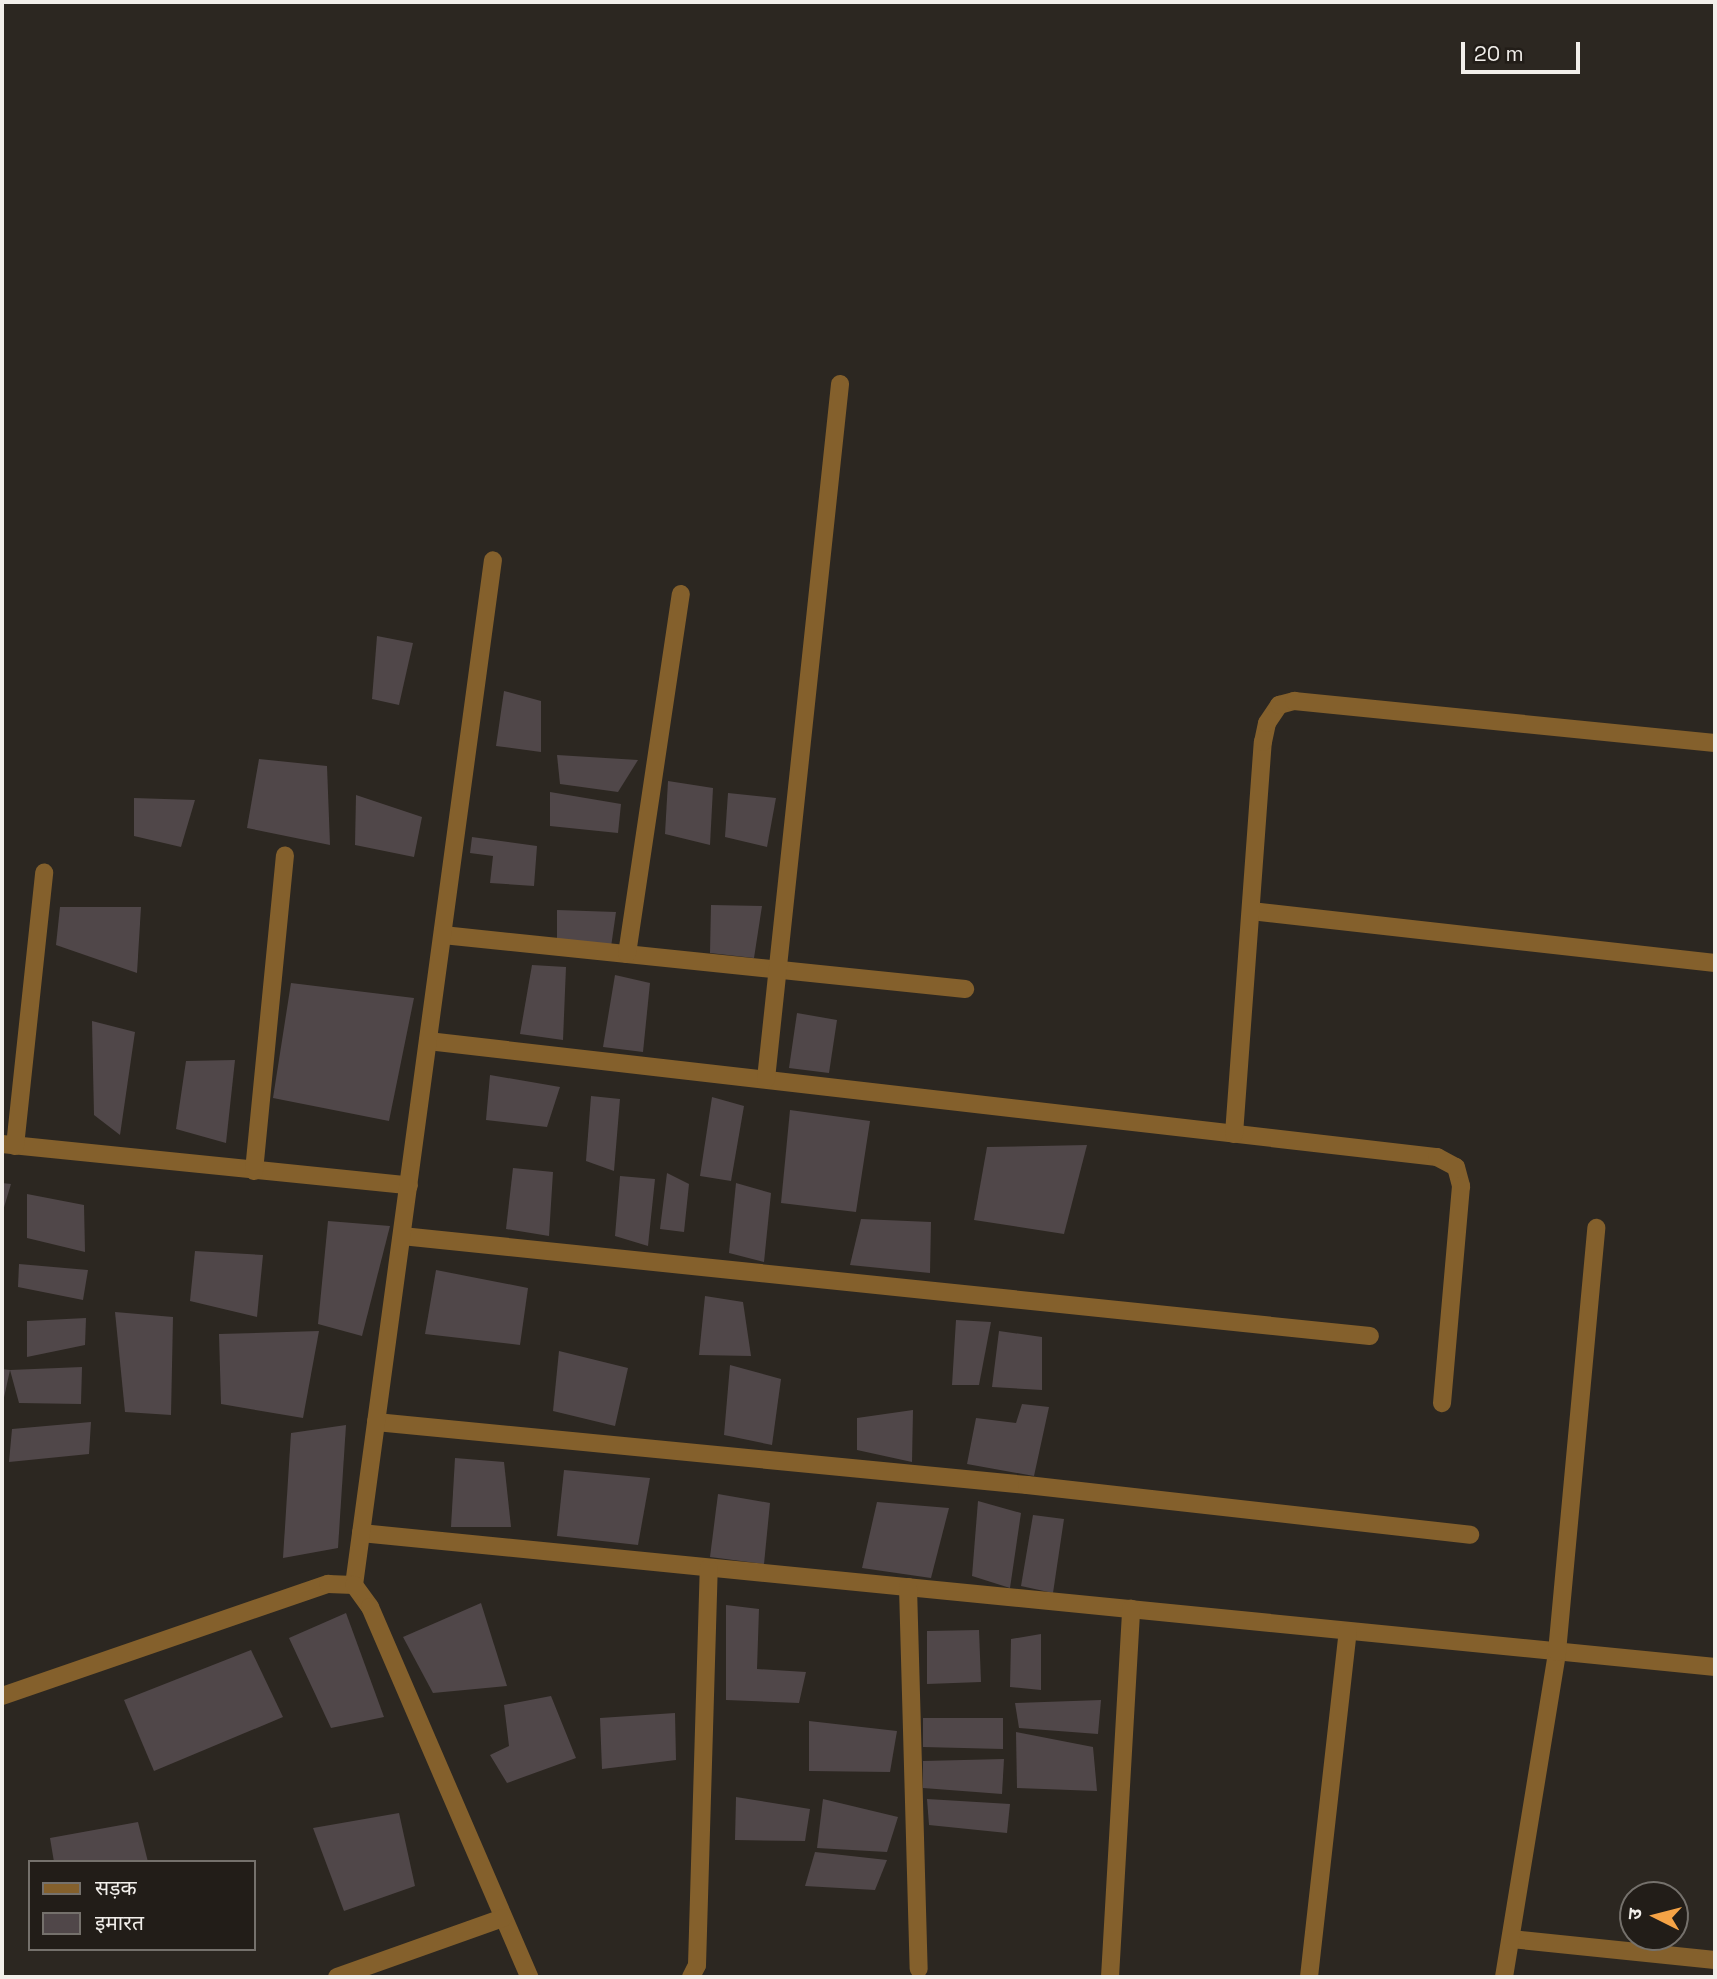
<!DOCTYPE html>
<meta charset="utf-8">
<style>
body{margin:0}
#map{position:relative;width:1717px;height:1979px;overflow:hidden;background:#2c2721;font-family:"Space Grotesk","Noto Sans Devanagari",sans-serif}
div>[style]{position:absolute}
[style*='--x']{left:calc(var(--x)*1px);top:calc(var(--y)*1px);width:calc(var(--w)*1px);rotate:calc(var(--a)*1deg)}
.building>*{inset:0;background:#504749}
.minor>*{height:18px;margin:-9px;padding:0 9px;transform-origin:9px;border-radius:9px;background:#84602c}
span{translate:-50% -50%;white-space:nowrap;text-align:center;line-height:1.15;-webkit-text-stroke:5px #221d18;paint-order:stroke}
.frame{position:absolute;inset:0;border:4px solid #f2efeb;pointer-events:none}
.legend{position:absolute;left:28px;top:1860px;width:228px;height:91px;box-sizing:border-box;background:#221d18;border:2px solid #75716c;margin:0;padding:9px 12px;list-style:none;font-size:21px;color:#f2efeb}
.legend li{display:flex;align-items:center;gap:14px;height:35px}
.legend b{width:35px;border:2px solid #75716c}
.north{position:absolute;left:1619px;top:1881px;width:70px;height:70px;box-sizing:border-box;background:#221d18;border:2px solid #75716c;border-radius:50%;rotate:276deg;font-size:19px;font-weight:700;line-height:28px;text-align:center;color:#f2efeb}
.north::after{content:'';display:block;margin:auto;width:24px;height:32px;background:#f5a346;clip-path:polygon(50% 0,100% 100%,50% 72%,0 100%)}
.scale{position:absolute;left:1461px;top:42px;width:119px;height:32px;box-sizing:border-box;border:4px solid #f2efeb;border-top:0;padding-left:9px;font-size:21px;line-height:24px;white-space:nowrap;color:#f2efeb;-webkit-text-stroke:5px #221d18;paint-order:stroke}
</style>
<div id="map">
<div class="building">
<i style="clip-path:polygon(377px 636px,413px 643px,399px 705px,372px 699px)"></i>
<i style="clip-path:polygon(504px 691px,541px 701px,541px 752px,496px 746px)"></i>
<i style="clip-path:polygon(557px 755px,638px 760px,618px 792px,560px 784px)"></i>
<i style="clip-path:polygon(259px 759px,327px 766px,330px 845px,247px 828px)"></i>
<i style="clip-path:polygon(668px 781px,713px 788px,710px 845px,665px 834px)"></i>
<i style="clip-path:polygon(550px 792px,621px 804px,618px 833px,550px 826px)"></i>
<i style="clip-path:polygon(728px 793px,776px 798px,767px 847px,725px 837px)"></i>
<i style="clip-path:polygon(356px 795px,422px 817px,414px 857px,355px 845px)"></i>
<i style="clip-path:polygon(134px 798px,195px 800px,181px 847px,134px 836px)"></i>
<i style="clip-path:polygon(472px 837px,537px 846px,534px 886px,490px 883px,493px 856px,470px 853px)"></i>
<i style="clip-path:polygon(711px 905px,762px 906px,754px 958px,710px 953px)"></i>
<i style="clip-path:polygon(60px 907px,141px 907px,137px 973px,56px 945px)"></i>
<i style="clip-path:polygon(557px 910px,616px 912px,611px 947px,557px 940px)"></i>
<i style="clip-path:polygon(532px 965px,566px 967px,563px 1040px,520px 1034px)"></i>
<i style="clip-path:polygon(615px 975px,650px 983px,643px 1052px,603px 1047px)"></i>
<i style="clip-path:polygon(291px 983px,414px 998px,389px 1121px,273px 1098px)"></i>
<i style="clip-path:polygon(797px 1013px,837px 1020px,829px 1073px,789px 1068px)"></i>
<i style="clip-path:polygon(92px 1021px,135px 1032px,120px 1135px,94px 1115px)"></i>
<i style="clip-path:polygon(235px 1060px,226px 1143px,176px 1129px,186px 1061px)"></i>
<i style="clip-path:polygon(490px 1075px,560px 1087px,547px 1127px,486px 1120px)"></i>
<i style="clip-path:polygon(591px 1096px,620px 1099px,614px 1171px,586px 1161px)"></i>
<i style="clip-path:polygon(712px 1097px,744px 1106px,731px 1181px,700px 1176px)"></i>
<i style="clip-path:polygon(790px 1110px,870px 1121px,856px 1212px,781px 1203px)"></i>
<i style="clip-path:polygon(1087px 1145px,1064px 1234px,974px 1220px,987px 1147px)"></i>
<i style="clip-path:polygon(513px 1168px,553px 1172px,549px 1236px,506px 1229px)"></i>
<i style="clip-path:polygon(667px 1173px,689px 1184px,684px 1232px,660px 1229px)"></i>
<i style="clip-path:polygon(620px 1176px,655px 1179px,648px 1246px,615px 1236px)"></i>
<i style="clip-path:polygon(2px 1183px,11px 1184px,2px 1214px)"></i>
<i style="clip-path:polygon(736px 1183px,771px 1193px,764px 1262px,729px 1253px)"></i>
<i style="clip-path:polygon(27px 1194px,84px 1205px,85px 1252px,27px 1238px)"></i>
<i style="clip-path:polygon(861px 1219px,931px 1222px,930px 1273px,850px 1265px)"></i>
<i style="clip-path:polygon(328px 1221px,390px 1226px,362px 1336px,318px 1324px)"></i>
<i style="clip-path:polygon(195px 1251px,263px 1255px,257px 1317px,190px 1301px)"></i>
<i style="clip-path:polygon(19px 1264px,88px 1270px,83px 1300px,18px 1287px)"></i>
<i style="clip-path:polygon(436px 1270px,528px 1288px,520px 1345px,425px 1334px)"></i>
<i style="clip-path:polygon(705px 1296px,743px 1302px,751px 1356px,699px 1355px)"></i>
<i style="clip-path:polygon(115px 1312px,173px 1317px,171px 1415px,125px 1412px)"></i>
<i style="clip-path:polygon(86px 1318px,85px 1345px,27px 1357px,27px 1321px)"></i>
<i style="clip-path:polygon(956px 1320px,991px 1322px,979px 1385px,952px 1385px)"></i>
<i style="clip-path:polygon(319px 1331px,303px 1418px,221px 1404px,219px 1334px)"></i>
<i style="clip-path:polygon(999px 1331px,1042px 1337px,1042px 1390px,992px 1387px)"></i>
<i style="clip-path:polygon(559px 1351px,628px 1368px,615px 1426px,553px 1411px)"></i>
<i style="clip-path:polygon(730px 1365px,781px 1379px,772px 1445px,724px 1435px)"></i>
<i style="clip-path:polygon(82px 1367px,81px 1404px,19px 1403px,10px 1370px)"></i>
<i style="clip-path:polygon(2px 1369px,10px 1370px,3px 1402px,2px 1402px)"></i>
<i style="clip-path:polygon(1022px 1404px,1049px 1407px,1034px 1476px,967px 1464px,976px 1418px,1016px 1423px)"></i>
<i style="clip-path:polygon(913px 1410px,912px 1462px,857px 1450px,857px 1418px)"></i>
<i style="clip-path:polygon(91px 1422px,89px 1454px,9px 1462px,12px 1429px)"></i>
<i style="clip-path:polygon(346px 1425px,338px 1548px,283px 1558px,291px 1433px)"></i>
<i style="clip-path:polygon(455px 1458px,504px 1462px,511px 1527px,451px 1527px)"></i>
<i style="clip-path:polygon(564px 1470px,650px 1478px,638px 1545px,557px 1536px)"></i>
<i style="clip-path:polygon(718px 1494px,770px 1503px,764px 1564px,710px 1557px)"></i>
<i style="clip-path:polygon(978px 1501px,1021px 1513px,1010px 1588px,972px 1576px)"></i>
<i style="clip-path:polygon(877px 1502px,949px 1508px,931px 1578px,862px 1568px)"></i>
<i style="clip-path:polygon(1033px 1515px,1064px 1519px,1053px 1593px,1021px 1586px)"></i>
<i style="clip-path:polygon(481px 1603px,507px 1686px,433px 1693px,403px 1637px)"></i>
<i style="clip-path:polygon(726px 1605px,759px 1609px,757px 1669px,806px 1672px,799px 1703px,726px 1700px)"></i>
<i style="clip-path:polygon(346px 1613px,384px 1717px,331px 1728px,289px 1638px)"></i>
<i style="clip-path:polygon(979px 1630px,981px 1682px,927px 1684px,927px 1631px)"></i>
<i style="clip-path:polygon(1041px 1634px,1041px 1690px,1010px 1687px,1011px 1639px)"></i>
<i style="clip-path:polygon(251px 1650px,283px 1717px,154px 1771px,124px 1700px)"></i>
<i style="clip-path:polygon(551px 1696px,576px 1758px,507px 1783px,490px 1755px,509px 1746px,504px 1705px)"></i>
<i style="clip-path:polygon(1101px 1700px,1098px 1734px,1019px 1728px,1015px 1703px)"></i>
<i style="clip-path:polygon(675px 1713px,676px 1760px,602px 1769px,600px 1718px)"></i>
<i style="clip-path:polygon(923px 1718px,1003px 1718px,1003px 1749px,923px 1747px)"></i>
<i style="clip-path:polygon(809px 1721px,897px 1731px,890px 1772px,809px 1771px)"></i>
<i style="clip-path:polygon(1016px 1732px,1093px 1747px,1097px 1791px,1017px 1788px)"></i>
<i style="clip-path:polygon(1004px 1759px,1002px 1794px,923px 1788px,923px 1761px)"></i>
<i style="clip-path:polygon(736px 1797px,810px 1809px,805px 1841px,735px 1840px)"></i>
<i style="clip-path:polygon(823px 1799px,898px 1817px,887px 1852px,817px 1848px)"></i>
<i style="clip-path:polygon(927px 1799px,1010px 1804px,1007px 1833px,929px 1825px)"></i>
<i style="clip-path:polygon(399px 1813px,415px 1886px,344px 1911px,313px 1828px)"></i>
<i style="clip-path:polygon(138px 1822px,148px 1862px,54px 1862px,50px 1838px)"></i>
<i style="clip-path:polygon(815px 1852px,887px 1860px,875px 1890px,805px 1886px)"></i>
</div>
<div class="minor">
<i style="--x:1251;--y:911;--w:467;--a:6.4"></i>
<i style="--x:443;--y:935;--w:525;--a:5.91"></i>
<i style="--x:627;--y:954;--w:364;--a:-81.5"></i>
<i style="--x:428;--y:1041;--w:1016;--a:6.56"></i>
<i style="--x:1437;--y:1157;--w:21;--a:28"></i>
<i style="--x:1456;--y:1167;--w:20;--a:75"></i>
<i style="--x:1461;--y:1186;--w:218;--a:95"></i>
<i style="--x:766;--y:1079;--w:699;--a:-83.92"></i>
<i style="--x:1234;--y:1134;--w:393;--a:-85.8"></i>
<i style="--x:1263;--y:742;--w:19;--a:-78"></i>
<i style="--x:1267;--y:723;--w:22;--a:-56"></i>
<i style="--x:1279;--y:705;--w:16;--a:-15"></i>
<i style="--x:1294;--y:701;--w:423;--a:5.7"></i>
<i style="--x:2;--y:1144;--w:409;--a:5.8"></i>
<i style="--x:15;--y:1146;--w:275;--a:-83.9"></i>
<i style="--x:254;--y:1171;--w:317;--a:-84.4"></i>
<i style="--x:402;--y:1236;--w:973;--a:5.9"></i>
<i style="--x:376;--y:1422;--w:654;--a:5.53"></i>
<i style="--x:1027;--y:1485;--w:446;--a:6.4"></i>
<i style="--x:361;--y:1533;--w:1361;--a:5.65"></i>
<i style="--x:354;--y:1585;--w:1034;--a:-82.28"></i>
<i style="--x:908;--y:1587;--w:382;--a:88.4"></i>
<i style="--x:2;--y:1696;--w:345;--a:-19"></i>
<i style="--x:328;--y:1584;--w:26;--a:2"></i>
<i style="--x:354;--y:1585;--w:27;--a:54"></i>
<i style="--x:370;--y:1607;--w:403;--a:66.7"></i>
<i style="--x:1511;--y:1939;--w:205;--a:5.9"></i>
<i style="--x:337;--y:1977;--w:176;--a:-19.6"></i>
<i style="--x:691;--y:1977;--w:13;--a:-63"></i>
<i style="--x:697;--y:1965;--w:397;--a:-88.3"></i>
<i style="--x:1110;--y:1977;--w:369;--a:-86.7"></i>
<i style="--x:1309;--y:1977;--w:348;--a:-83.6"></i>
<i style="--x:1504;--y:1977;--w:329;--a:-80.7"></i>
<i style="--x:1557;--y:1652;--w:426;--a:-84.7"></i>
</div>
<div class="frame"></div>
<ul class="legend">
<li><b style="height:9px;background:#84602c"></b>सड़क</li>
<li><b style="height:19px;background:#504749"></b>इमारत</li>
</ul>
<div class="north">उ</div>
<div class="scale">20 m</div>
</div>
